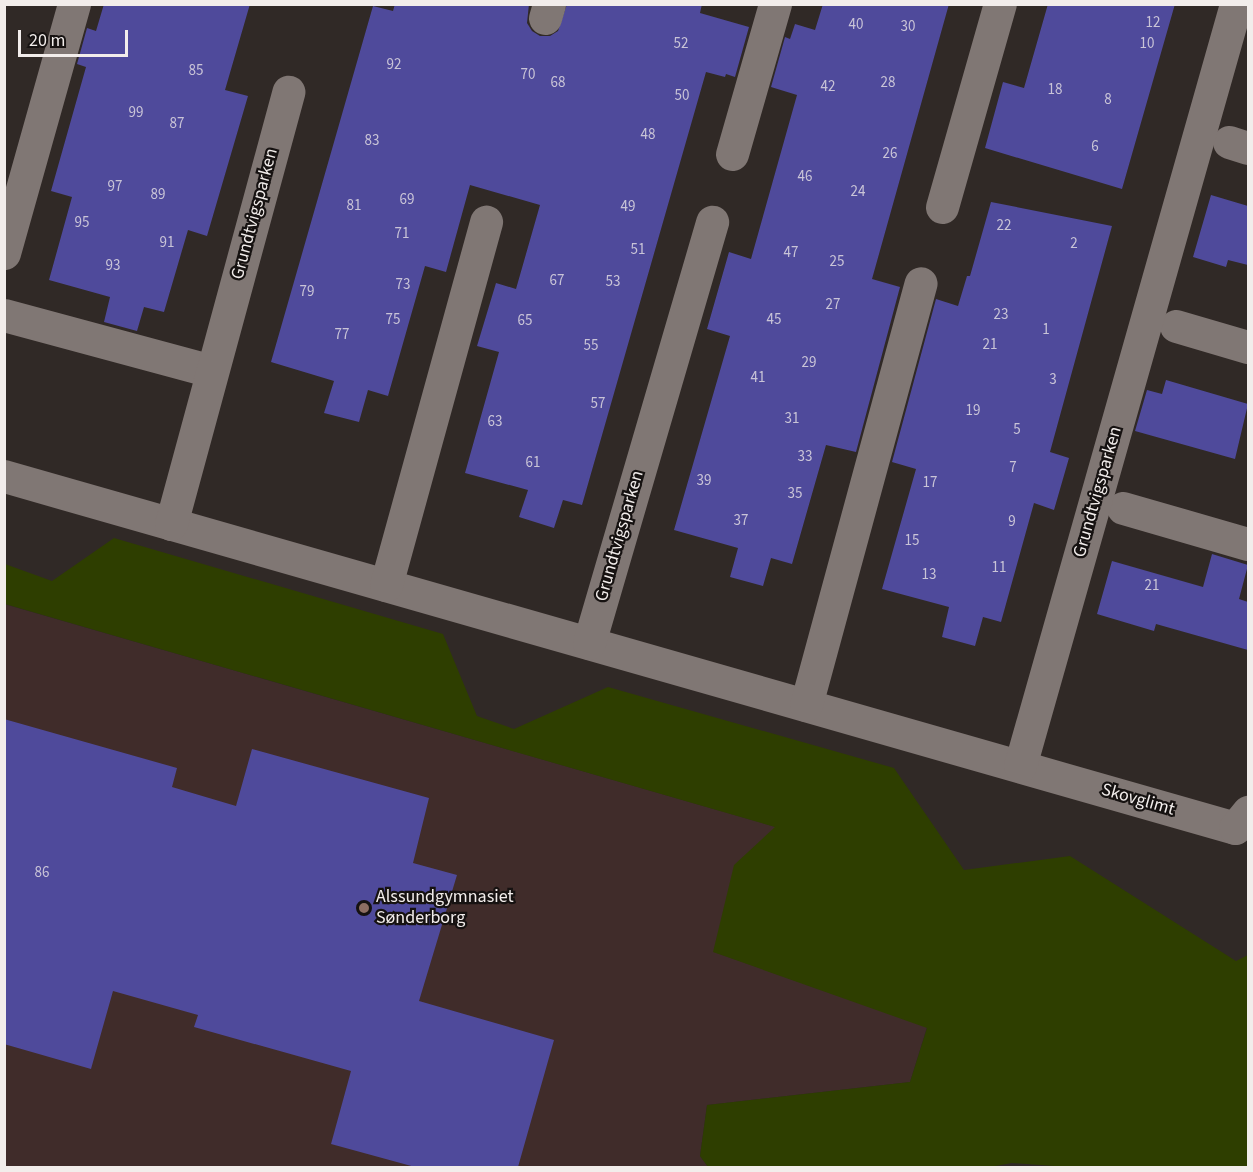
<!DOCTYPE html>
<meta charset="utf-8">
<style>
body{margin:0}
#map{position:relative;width:1253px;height:1172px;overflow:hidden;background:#302926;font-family:"Source Sans 3",sans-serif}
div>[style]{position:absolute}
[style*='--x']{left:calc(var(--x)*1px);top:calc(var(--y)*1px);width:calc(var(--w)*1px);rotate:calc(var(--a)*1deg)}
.education>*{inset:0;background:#402c2a}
.green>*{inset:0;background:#2e3e00}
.building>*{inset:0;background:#4f4a9b}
.minor>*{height:33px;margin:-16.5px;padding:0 16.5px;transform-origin:16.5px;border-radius:16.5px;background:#807774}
.dots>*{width:16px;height:16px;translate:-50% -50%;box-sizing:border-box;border:3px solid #161211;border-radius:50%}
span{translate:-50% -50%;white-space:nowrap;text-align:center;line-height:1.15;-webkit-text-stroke:4.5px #161211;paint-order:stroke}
.number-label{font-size:15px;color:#c9c4d7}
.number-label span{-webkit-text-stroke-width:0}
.street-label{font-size:18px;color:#f2edeb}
.poi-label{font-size:18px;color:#f2edeb}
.left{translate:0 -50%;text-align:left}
.frame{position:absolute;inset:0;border:6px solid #f2edeb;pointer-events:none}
.scale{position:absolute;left:18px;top:30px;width:110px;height:27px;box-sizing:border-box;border:3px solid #f2edeb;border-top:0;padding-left:8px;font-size:18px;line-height:21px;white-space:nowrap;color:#f2edeb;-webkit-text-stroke:4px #161211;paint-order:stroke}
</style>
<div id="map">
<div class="education">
<i style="clip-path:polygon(4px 604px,776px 827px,714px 952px,927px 1027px,910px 1082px,707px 1105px,700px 1156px,708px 1167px,5px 1167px)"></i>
</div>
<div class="green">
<i style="clip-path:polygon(114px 538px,443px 634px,477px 716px,514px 729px,608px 687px,894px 768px,964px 870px,1070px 856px,1236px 961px,1248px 955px,1248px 1167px,1082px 1168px,1012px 1163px,984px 1168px,708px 1167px,700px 1156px,707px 1105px,910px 1082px,927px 1028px,713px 952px,734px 865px,775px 827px,5px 604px,5px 564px,52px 581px)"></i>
</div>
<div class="building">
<i style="clip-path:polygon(104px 4px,250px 4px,225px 90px,248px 96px,207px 236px,188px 230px,164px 312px,144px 307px,137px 331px,104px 322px,110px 297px,49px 280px,72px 197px,51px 191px,86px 67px,77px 64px,87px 28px,96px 31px)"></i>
<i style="clip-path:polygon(395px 4px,529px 4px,527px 23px,532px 31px,540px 36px,550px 36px,558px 31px,567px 4px,702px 4px,700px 13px,749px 27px,735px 77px,726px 74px,725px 77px,706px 72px,582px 505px,563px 500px,554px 528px,519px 517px,528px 490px,465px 473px,499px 352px,477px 346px,496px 283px,516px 289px,540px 205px,470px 185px,446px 272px,425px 266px,388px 396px,368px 390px,359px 422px,324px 413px,334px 381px,271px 362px,373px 6px,393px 11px)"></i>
<i style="clip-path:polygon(823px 4px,949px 4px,872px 279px,900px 287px,856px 452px,826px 445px,792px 564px,771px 558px,763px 586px,730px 577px,738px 548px,674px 530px,730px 336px,707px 329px,729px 252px,751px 259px,797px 95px,771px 87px,785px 37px,790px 39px,795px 24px,815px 30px)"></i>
<i style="clip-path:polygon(1048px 4px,1175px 4px,1122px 189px,985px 148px,1003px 82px,1024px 88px)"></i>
<i style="clip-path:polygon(1211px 195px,1248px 206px,1248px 265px,1228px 260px,1226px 267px,1193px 257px)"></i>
<i style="clip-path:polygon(991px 202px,1112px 226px,1050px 452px,1069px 458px,1054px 510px,1034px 503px,1001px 622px,983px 617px,975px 646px,942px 637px,949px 607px,882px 589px,916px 469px,892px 462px,936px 299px,958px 306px,967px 276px,970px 276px)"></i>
<i style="clip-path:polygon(1166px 380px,1248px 404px,1235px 459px,1135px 431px,1147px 390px,1162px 394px)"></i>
<i style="clip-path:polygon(1212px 554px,1248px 565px,1239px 599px,1248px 602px,1248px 650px,1156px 624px,1154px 631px,1097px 614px,1112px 561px,1203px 587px)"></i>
<i style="clip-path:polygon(4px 719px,177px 768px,172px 787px,236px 806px,252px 749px,429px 798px,413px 863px,457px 875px,419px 1001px,554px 1040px,518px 1167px,415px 1167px,331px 1144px,351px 1071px,194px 1027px,198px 1015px,113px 991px,91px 1069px,4px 1044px)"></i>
</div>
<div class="minor">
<i style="--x:545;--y:18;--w:15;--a:-74"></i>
<i style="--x:1229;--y:142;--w:20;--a:18"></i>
<i style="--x:732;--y:154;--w:156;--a:-74"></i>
<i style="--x:942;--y:207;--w:211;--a:-74.1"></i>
<i style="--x:4;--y:253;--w:259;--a:-74.3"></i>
<i style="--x:4;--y:315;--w:215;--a:15.1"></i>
<i style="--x:1176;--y:326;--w:75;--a:16.3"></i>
<i style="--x:4;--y:476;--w:1280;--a:15.96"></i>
<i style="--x:1235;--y:828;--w:21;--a:-51"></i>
<i style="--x:1123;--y:508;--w:130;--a:16.1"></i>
<i style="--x:171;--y:524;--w:448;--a:-74.8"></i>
<i style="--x:386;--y:585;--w:377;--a:-74.6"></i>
<i style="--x:589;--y:643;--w:439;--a:-73.7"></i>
<i style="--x:806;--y:705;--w:437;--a:-74.8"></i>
<i style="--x:1020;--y:766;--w:792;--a:-74.17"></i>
</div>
<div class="dots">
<i style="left:364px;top:908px;background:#8d6e63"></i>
</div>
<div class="number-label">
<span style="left:1153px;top:23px">12</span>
<span style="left:856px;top:25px">40</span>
<span style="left:908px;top:27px">30</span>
<span style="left:681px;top:44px">52</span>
<span style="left:1147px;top:44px">10</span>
<span style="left:394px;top:65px">92</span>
<span style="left:196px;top:71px">85</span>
<span style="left:528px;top:75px">70</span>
<span style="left:558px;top:83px">68</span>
<span style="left:888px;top:83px">28</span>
<span style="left:828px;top:87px">42</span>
<span style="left:1055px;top:90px">18</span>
<span style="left:682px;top:96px">50</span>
<span style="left:1108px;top:100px">8</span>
<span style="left:136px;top:113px">99</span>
<span style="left:177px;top:124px">87</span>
<span style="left:648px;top:135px">48</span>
<span style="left:372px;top:141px">83</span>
<span style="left:1095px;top:147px">6</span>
<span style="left:890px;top:154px">26</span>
<span style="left:805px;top:177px">46</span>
<span style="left:115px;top:187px">97</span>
<span style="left:858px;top:192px">24</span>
<span style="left:158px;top:195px">89</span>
<span style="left:407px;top:200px">69</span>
<span style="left:354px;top:206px">81</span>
<span style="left:628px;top:207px">49</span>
<span style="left:82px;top:223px">95</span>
<span style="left:1004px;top:226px">22</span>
<span style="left:402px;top:234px">71</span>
<span style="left:167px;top:243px">91</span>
<span style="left:1074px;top:244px">2</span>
<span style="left:638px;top:250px">51</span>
<span style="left:791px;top:253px">47</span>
<span style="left:837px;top:262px">25</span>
<span style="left:113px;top:266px">93</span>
<span style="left:557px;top:281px">67</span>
<span style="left:613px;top:282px">53</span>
<span style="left:403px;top:285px">73</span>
<span style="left:307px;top:292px">79</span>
<span style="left:833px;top:305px">27</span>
<span style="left:1001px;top:315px">23</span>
<span style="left:393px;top:320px">75</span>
<span style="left:774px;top:320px">45</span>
<span style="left:525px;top:321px">65</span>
<span style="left:1046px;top:330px">1</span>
<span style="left:342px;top:335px">77</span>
<span style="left:990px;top:345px">21</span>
<span style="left:591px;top:346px">55</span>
<span style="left:809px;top:363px">29</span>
<span style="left:758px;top:378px">41</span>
<span style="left:1053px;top:380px">3</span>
<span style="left:598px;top:404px">57</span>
<span style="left:973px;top:411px">19</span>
<span style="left:792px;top:419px">31</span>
<span style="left:495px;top:422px">63</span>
<span style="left:1017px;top:430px">5</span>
<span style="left:805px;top:457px">33</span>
<span style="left:533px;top:463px">61</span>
<span style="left:1013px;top:468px">7</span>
<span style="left:704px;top:481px">39</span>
<span style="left:930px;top:483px">17</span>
<span style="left:795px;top:494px">35</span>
<span style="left:741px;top:521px">37</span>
<span style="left:1012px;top:522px">9</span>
<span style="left:912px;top:541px">15</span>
<span style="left:999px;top:568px">11</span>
<span style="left:929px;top:575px">13</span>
<span style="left:1152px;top:586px">21</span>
<span style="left:42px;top:873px">86</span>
</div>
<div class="street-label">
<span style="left:255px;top:214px;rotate:-75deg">Grundtvigsparken</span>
<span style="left:1098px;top:492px;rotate:-74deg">Grundtvigsparken</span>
<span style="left:620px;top:536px;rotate:-74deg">Grundtvigsparken</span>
<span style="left:1138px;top:800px;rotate:16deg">Skovglimt</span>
</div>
<div class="poi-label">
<span class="left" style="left:376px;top:908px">Alssundgymnasiet<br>Sønderborg</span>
</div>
<div class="frame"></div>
<div class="scale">20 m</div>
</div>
